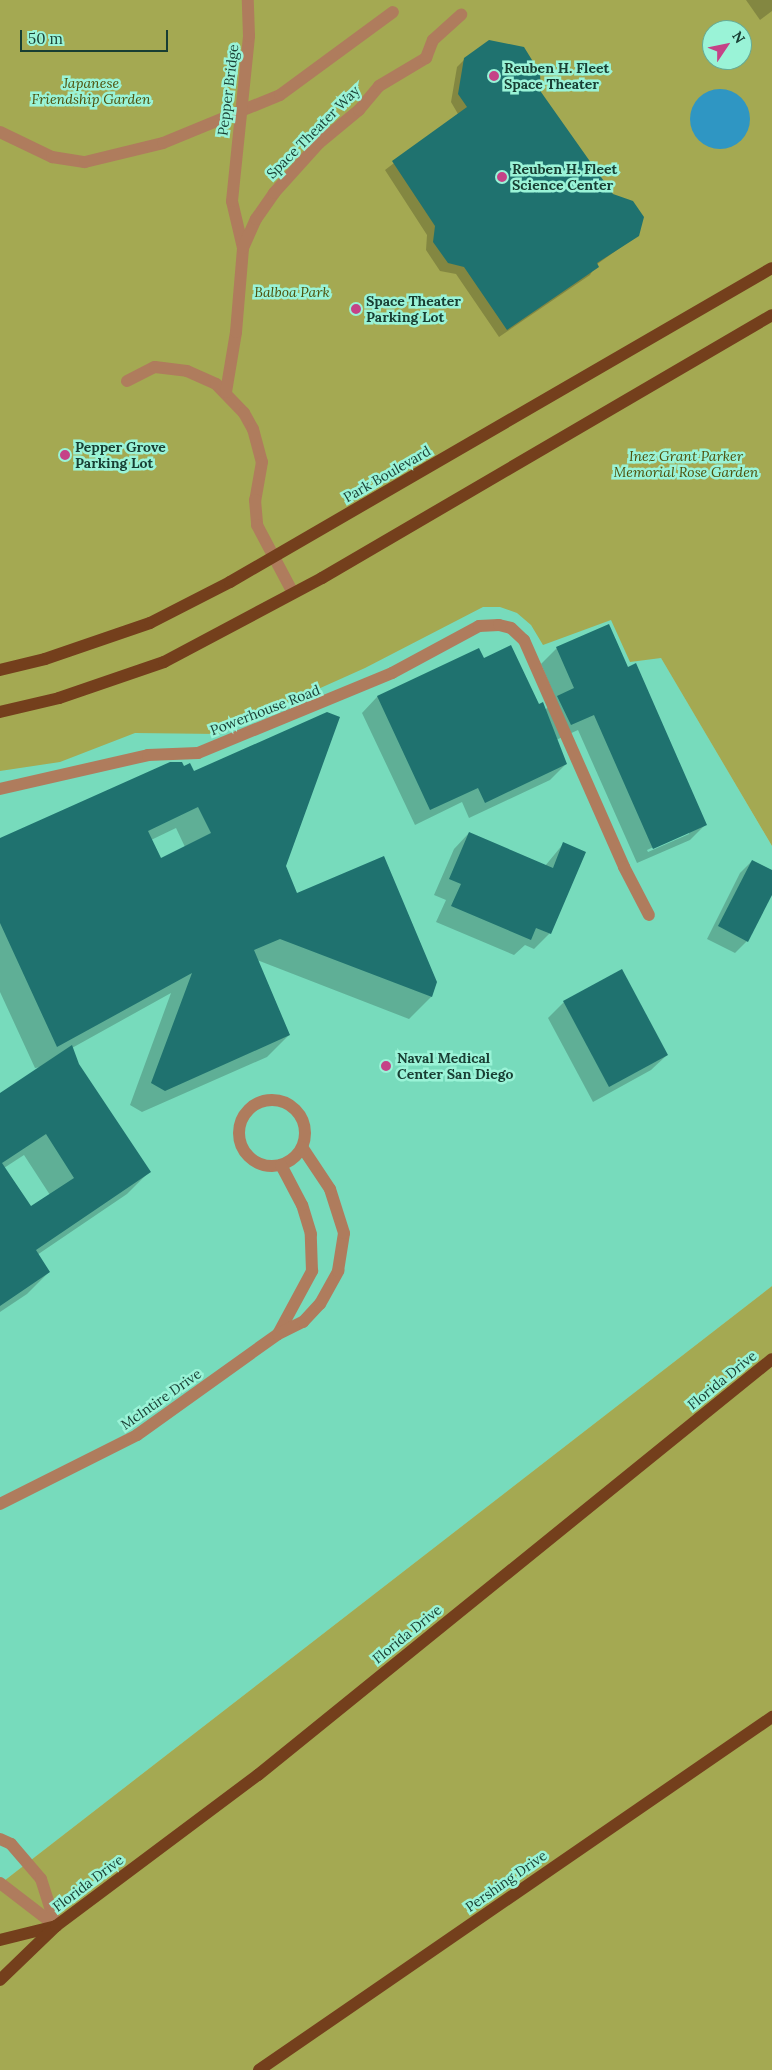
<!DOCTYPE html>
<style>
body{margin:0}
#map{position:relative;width:772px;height:2070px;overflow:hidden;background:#8ce6ca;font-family:Lora,serif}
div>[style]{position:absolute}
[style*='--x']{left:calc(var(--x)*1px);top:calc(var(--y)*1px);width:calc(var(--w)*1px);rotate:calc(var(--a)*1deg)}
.built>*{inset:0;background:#77dbbc}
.green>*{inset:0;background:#a4a952}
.water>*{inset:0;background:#2f96c3}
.round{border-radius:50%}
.shadow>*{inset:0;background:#0003}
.building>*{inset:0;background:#1f726f}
.minor>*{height:12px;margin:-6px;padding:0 6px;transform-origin:6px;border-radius:6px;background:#af7c5d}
.minor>.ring{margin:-6px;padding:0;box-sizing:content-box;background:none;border:12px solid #af7c5d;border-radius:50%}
.major>*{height:12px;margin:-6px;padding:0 6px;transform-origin:6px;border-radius:6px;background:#743f1c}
.dots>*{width:14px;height:14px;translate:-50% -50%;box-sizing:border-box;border:2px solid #9af3d7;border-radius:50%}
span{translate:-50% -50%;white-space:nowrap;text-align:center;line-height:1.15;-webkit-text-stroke:5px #9af3d7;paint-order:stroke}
.poi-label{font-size:14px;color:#183e33;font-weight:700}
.left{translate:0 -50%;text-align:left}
.park-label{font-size:14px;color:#4d4f0a;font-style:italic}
.street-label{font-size:14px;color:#183e33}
.north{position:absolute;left:702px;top:20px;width:50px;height:50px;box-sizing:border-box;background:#9af3d7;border:1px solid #66ab95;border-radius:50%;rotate:56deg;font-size:14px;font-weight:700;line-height:20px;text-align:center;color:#183e33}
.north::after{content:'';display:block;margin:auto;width:18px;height:22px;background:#c54287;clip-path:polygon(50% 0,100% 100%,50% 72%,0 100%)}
.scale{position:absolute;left:20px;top:30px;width:148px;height:22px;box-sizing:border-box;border:2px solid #183e33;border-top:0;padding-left:6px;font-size:15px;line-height:18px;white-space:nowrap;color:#183e33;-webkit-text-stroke:4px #9af3d7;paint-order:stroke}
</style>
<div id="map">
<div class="built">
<i style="clip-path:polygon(548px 484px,647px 634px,772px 846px,772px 1286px,0 1884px,0 737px)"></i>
</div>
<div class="green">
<i style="clip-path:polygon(evenodd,0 0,772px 0,772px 846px,661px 658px,630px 662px,611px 620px,543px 645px,531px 625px,517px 613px,500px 607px,483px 607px,365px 668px,218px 734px,135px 733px,60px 762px,0 771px,0 0,712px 30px,742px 30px,742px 60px,712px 60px,712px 30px)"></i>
<i style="clip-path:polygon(772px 1286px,772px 2070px,0 2070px,0 1884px)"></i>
</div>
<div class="water">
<i class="round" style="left:690px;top:89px;width:60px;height:60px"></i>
</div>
<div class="shadow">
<i style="clip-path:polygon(746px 0,772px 0,772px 11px,760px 20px)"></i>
<i style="clip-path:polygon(465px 59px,540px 92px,638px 235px,596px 265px,590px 275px,499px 337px,456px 274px,440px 271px,426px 250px,427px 235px,385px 170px,458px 114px,451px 102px,457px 67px)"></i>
<i style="clip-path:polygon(evenodd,557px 648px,627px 669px,706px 824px,690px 840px,637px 863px,578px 730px,556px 740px,566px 764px,550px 780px,469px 818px,462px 802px,415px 825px,362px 713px,377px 697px,483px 660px,544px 711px,556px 699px,541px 664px,557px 648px,689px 831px,689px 834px,648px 852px,647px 850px,689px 831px)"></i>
<i style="clip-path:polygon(evenodd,183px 768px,193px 773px,284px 866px,296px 895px,436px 982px,431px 997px,409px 1019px,257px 960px,289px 1035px,267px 1057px,142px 1112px,130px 1105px,171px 993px,72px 1048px,78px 1064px,149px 1172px,127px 1194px,37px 1255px,49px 1272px,27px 1294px,0 1312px,0 1094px,41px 1067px,35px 1068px,0 992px,0 839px,183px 768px,176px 828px,185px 847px,161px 859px,151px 840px,176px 828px,183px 768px,24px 1155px,50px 1195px,31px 1208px,4px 1168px,24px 1155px)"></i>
<i style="clip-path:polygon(469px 833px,545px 866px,564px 843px,550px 933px,534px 949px,525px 945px,514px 955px,436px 922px,446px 900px,434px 895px,454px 849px)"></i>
<i style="clip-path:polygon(752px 861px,772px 871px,772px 892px,747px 941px,735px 953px,707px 939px,740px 873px)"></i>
<i style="clip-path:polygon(622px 971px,667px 1055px,651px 1070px,593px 1102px,548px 1018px,564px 1002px)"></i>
</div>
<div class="building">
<i style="clip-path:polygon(489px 40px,524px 47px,540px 73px,541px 92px,613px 194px,633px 201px,644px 217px,639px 236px,597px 263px,599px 267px,507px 330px,464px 267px,448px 263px,433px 242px,435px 226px,392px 161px,467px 107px,458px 94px,464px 58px)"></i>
<i style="clip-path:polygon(609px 624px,628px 667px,636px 663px,707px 825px,653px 849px,594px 715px,571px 725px,557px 696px,574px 688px,556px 647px)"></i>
<i style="clip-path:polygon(511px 645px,539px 704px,543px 702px,567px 764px,485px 803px,478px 788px,430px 810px,377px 696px,479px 648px,484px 658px)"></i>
<i style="clip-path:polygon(evenodd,327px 712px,340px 717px,286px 866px,297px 893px,384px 856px,437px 982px,432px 997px,280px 939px,254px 950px,290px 1035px,165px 1091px,151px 1083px,192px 973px,57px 1047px,0 923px,0 838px,170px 762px,182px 762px,184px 766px,190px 763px,194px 771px,327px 712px,198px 807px,211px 833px,161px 858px,148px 831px,198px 807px)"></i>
<i style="clip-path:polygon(469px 832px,553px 868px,563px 842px,586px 852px,551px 934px,536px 928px,531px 940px,451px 906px,461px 884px,449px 879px)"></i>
<i style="clip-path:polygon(752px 860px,772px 870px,772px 895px,748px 942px,718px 926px)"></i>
<i style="clip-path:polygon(622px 969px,668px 1055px,609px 1087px,563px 1001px)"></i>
<i style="clip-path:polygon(evenodd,72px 1045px,79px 1064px,151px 1172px,36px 1250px,50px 1272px,0 1306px,0 1093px,72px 1045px,46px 1134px,74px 1178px,31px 1206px,2px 1163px,46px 1134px)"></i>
</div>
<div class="minor">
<i style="--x:0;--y:132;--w:58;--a:25.7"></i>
<i style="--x:52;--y:157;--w:33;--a:9"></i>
<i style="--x:85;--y:162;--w:80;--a:-13.7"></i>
<i style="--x:163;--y:143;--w:126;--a:-22.3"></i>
<i style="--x:280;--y:95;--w:140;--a:-36.3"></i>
<i style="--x:243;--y:248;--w:48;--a:-103.2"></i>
<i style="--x:232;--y:201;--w:166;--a:-84.1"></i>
<i style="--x:249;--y:36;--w:36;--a:-92"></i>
<i style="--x:127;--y:381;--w:31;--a:-27"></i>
<i style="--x:155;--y:367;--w:32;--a:7"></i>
<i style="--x:187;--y:371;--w:32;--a:24"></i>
<i style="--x:216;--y:384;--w:40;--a:46"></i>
<i style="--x:244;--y:413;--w:18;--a:61"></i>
<i style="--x:253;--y:429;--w:34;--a:75"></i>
<i style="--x:262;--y:462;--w:39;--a:100"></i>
<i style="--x:255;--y:500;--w:25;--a:85"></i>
<i style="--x:257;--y:525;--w:77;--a:62.1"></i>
<i style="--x:226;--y:392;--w:61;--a:-80.5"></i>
<i style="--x:236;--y:332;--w:84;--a:-85.2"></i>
<i style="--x:243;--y:248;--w:32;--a:-66"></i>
<i style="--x:256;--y:219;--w:32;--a:-55"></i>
<i style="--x:274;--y:193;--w:67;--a:-48"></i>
<i style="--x:319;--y:143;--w:52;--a:-39.5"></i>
<i style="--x:359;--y:110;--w:31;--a:-50"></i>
<i style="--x:379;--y:86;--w:55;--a:-30.8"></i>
<i style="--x:426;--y:58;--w:19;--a:-69"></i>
<i style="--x:433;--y:40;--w:38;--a:-42"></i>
<i style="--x:0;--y:789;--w:152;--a:-12.9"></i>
<i style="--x:148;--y:755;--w:50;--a:-2.3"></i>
<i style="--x:198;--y:753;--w:210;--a:-22.4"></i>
<i style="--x:392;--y:673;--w:99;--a:-28.4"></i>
<i style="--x:479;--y:626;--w:20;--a:-3"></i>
<i style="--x:499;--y:625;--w:12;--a:14"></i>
<i style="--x:511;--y:628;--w:18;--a:43"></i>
<i style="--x:524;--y:640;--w:248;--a:66.2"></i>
<i style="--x:624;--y:867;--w:54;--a:62.5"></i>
<i class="ring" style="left:239px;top:1100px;width:54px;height:54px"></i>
<i style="--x:278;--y:1334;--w:72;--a:-61.6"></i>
<i style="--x:312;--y:1271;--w:37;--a:-92"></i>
<i style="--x:311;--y:1234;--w:30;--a:-107"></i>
<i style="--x:302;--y:1205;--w:45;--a:-117.7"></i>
<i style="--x:0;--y:1504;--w:153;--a:-26.7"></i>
<i style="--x:137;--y:1435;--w:173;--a:-35.6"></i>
<i style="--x:278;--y:1334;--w:28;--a:-26"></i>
<i style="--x:303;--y:1322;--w:25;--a:-47"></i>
<i style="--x:320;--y:1304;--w:38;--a:-61"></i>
<i style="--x:338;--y:1271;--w:38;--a:-81"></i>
<i style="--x:344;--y:1233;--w:46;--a:-107.7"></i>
<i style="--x:330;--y:1189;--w:50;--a:-123.7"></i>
<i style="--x:0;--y:1839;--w:12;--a:24"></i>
<i style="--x:11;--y:1844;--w:46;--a:49.4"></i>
<i style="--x:41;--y:1879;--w:49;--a:72.3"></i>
<i style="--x:0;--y:1883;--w:71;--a:37.5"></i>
</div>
<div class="major">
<i style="--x:0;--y:670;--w:46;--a:-13.7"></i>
<i style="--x:45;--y:659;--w:111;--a:-18.9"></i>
<i style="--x:150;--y:623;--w:90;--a:-27.1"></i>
<i style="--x:230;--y:582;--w:626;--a:-30.09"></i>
<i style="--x:0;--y:712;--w:61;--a:-13.3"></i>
<i style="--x:59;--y:698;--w:111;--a:-18.9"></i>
<i style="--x:164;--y:662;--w:179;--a:-28"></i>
<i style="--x:322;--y:578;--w:521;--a:-30.3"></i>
<i style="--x:0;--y:1940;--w:58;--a:-14"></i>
<i style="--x:0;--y:1980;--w:78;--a:-44"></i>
<i style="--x:56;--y:1926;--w:252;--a:-36.8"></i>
<i style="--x:258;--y:1775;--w:661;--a:-38.98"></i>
<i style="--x:259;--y:2070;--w:623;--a:-34.53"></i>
</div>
<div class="dots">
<i style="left:494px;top:76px;background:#c54287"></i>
<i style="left:502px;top:177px;background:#c54287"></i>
<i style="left:356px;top:309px;background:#c54287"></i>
<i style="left:65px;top:455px;background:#c54287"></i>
<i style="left:386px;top:1066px;background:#c54287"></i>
</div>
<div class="poi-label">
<span class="left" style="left:504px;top:76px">Reuben H. Fleet<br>Space Theater</span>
<span class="left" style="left:512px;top:177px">Reuben H. Fleet<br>Science Center</span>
<span class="left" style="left:366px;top:309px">Space Theater<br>Parking Lot</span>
<span class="left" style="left:75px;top:455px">Pepper Grove<br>Parking Lot</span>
<span class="left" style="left:397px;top:1066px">Naval Medical<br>Center San Diego</span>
</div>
<div class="park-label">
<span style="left:91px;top:91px">Japanese<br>Friendship Garden</span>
<span style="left:292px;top:292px">Balboa Park</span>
<span style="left:686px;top:464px">Inez Grant Parker<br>Memorial Rose Garden</span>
</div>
<div class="street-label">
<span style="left:228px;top:90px;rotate:-83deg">Pepper Bridge</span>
<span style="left:313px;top:132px;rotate:-45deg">Space Theater Way</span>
<span style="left:387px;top:474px;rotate:-30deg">Park Boulevard</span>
<span style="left:265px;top:710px;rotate:-21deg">Powerhouse Road</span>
<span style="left:722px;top:1380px;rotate:-39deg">Florida Drive</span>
<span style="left:161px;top:1399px;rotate:-35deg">McIntire Drive</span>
<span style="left:407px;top:1634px;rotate:-39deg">Florida Drive</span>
<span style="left:506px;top:1881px;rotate:-35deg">Pershing Drive</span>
<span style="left:88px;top:1883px;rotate:-37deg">Florida Drive</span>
</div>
<div class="north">N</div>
<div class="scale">50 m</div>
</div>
